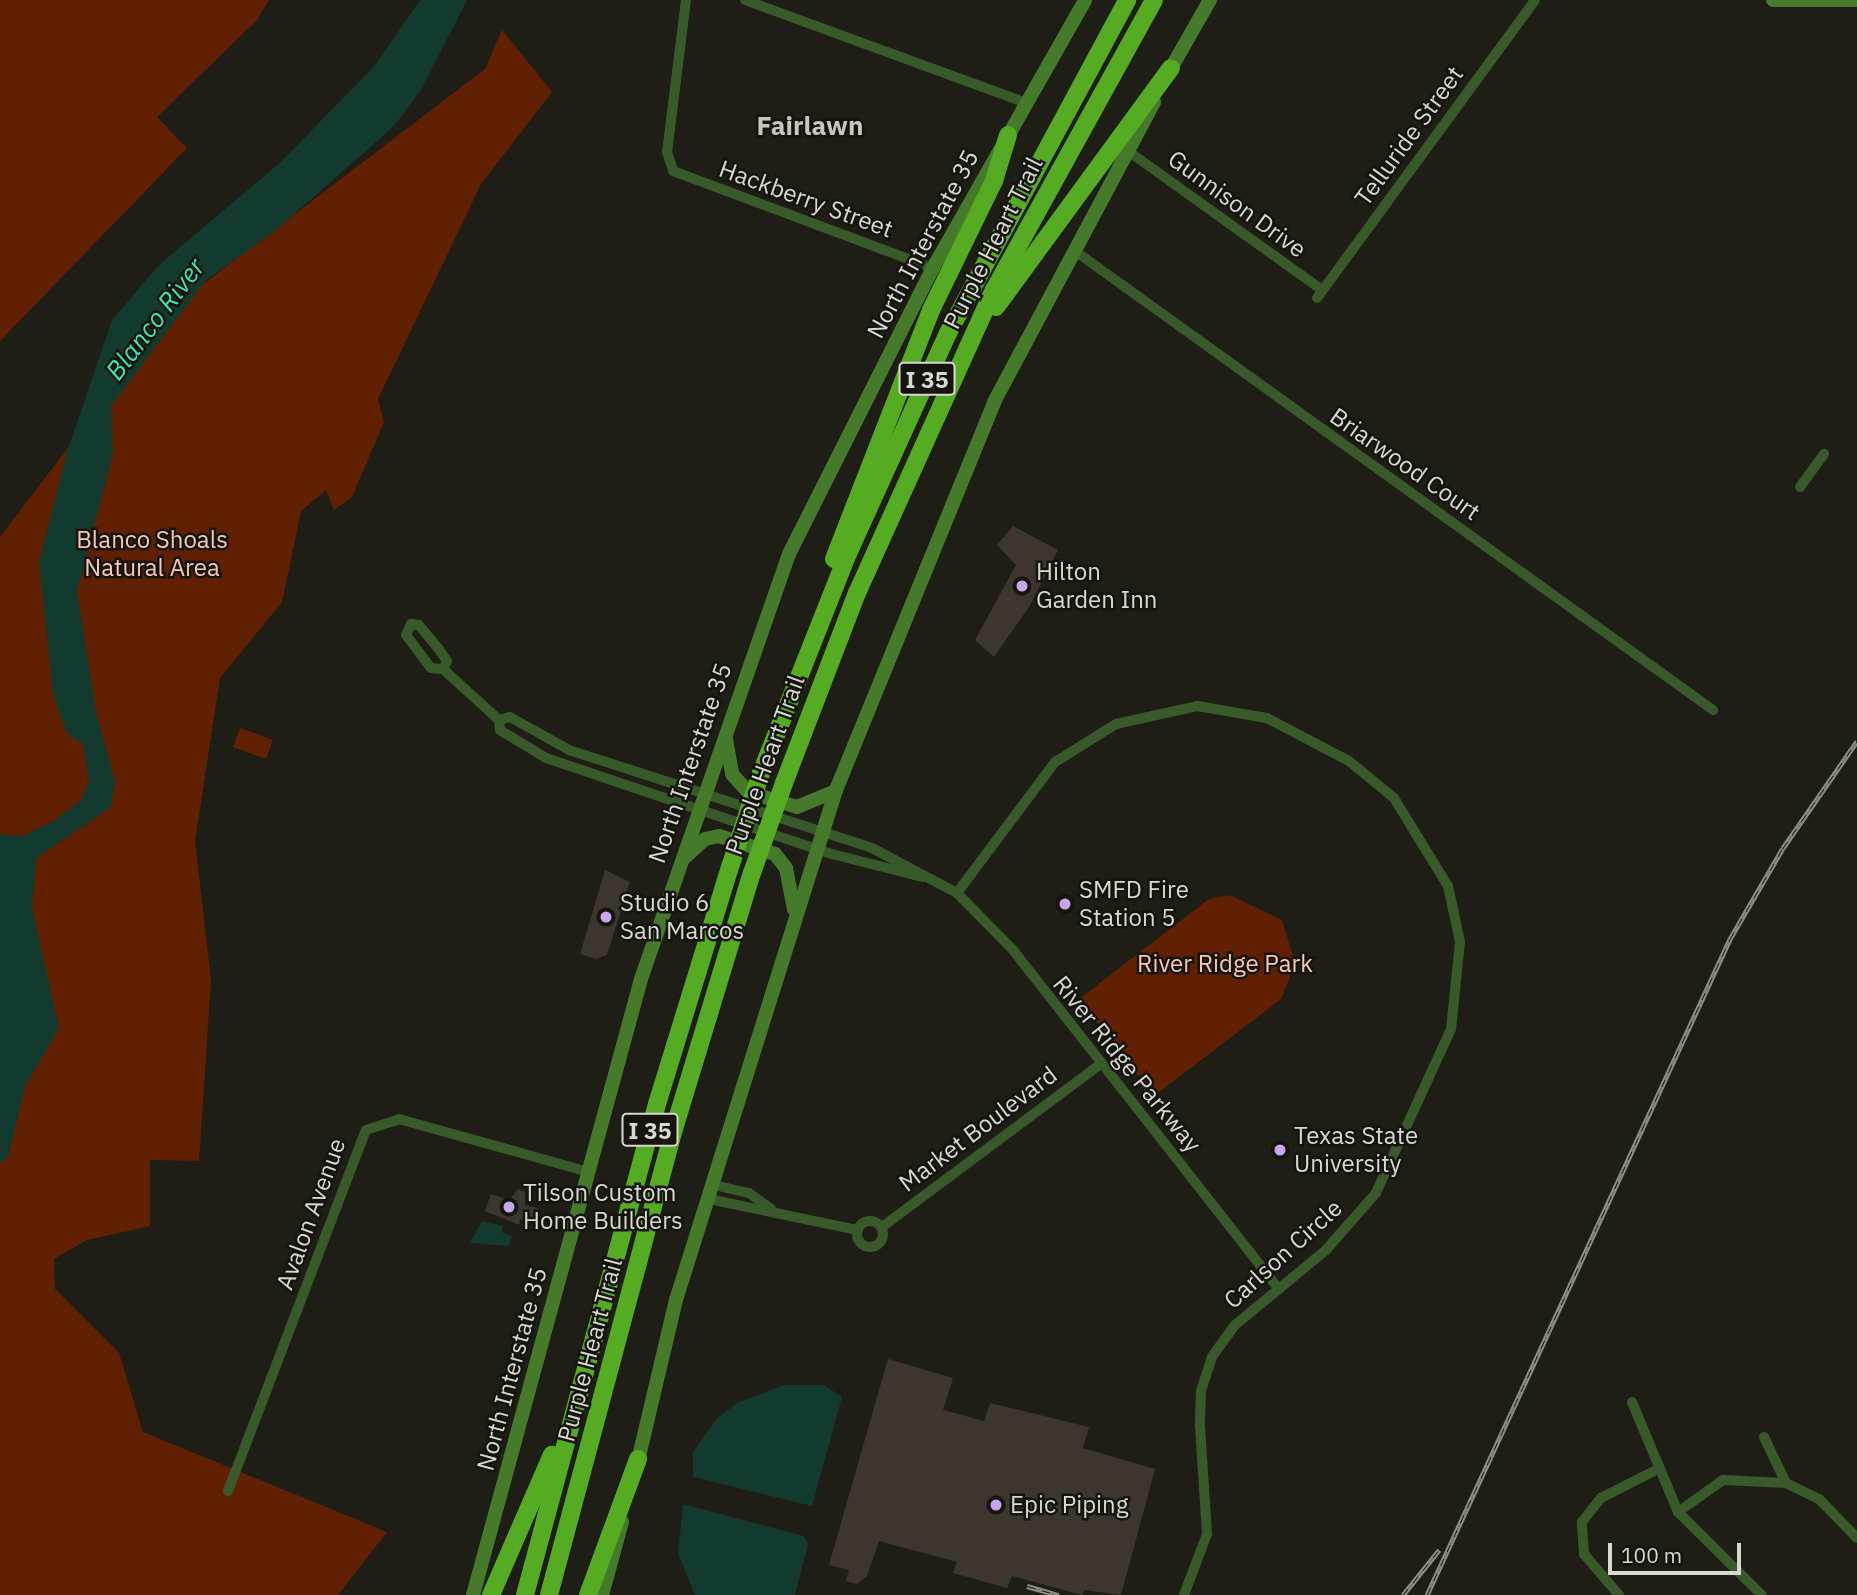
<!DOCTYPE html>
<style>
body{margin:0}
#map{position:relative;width:1857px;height:1595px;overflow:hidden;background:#1f1e16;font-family:"IBM Plex Sans",sans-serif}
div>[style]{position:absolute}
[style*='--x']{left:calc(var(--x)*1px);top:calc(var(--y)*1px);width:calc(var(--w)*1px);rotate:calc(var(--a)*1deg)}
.green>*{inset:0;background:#612002}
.water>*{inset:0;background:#133a2e}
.building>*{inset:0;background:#3c362f}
.street>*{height:10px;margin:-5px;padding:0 5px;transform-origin:5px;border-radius:5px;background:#385929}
.street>.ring{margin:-5px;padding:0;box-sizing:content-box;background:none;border:10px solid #385929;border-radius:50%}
.secondary>*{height:14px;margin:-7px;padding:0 7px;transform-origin:7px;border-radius:7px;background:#457a2a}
.highway>*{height:18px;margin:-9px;padding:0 9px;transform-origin:9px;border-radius:9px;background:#55ab22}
.rail>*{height:5px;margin-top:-2.5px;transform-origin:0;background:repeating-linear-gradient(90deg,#15150d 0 8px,#8e8e88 0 16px);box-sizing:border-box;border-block:2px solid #8e8e88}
.highway-bridge>*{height:18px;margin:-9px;padding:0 9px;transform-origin:9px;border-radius:9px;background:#55ab22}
.dots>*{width:19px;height:19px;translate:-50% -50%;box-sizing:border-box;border:4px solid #15150d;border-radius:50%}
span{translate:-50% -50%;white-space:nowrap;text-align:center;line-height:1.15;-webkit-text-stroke:5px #15150d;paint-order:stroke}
.shield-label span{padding:2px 5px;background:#15150d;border:2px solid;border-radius:5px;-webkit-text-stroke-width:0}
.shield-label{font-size:23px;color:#d9d9d4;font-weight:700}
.street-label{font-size:24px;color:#d9d9d4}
.park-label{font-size:24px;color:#f9c7b5}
.poi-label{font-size:24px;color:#d9d9d4}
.left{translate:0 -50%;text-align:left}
.neighbourhood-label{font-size:26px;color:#c7c7bc;font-weight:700}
.water-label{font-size:26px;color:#39e8b7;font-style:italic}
.scale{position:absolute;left:1608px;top:1543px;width:133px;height:32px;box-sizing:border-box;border:4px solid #d9d9d4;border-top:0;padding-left:9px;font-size:21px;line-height:24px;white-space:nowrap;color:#d9d9d4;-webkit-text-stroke:5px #15150d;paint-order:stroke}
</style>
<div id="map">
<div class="green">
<i style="clip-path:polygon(0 0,269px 0,257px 20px,157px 117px,187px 148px,0 341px)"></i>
<i style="clip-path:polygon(502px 30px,552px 92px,481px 184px,378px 399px,384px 422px,352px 497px,334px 510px,326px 490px,301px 511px,282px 602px,220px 678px,195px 841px,211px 980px,199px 1161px,150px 1160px,150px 1226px,87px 1240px,54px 1259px,55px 1289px,119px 1353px,143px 1432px,387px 1532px,338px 1595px,0 1595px,0 537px,109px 394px,110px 355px,485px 69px)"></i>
<i style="clip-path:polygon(240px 728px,273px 740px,266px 759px,233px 747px)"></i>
<i style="clip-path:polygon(1230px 895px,1282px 920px,1294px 960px,1289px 979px,1281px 999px,1154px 1096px,1079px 999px,1209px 899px)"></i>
</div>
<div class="water">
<i style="clip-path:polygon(420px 0,467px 0,421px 90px,394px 126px,274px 232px,206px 280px,111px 406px,113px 454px,77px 592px,96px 712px,115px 781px,111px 807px,36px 858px,32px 908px,59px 1028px,25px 1087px,8px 1157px,0 1163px,0 834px,23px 836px,52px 822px,80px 801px,89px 782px,83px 745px,66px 732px,53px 694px,39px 562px,67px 452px,112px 320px,159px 265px,282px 161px,376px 64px)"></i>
<i style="clip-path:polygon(482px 1221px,503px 1226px,501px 1232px,512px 1236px,509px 1246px,470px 1243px)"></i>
<i style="clip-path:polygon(784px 1385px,824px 1385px,842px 1397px,812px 1506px,693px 1477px,693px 1452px,717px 1418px,737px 1403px)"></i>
<i style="clip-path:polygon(683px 1504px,804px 1536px,808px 1544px,795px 1595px,695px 1595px,678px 1553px)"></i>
</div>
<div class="building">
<i style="clip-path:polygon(1013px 526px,1058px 550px,1029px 607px,994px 657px,975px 640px,1016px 565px,997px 545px)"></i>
<i style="clip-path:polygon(605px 870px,630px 882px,607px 955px,596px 959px,580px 954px)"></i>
<i style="clip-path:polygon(518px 1189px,525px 1192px,525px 1205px,538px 1208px,534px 1223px,520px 1219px,519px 1225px,485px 1211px,491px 1194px,509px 1200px)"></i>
<i style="clip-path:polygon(888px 1359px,953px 1378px,943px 1410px,984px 1421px,990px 1403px,1089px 1427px,1083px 1448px,1155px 1469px,1121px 1595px,1085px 1590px,1082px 1595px,1012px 1576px,1007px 1588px,953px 1573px,957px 1562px,879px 1541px,867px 1576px,857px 1584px,846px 1581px,849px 1570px,829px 1565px)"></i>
</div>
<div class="street">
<i style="--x:686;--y:0;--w:153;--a:97.1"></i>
<i style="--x:667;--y:152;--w:20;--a:72"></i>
<i style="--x:673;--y:171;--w:278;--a:20.5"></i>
<i style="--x:745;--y:0;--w:299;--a:20.1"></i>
<i style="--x:1128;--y:151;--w:239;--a:35.6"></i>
<i style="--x:1075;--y:251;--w:786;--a:35.73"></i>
<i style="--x:1317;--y:298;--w:369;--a:-53.8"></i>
<i style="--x:1800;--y:487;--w:41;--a:-54"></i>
<i style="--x:443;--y:669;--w:9;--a:-63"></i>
<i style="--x:447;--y:661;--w:16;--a:-125"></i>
<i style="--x:438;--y:648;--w:30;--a:-130"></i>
<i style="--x:419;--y:625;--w:8;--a:-173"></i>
<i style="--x:411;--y:624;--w:12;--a:114"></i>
<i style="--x:406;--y:635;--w:41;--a:52.9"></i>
<i style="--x:431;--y:668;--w:12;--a:5"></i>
<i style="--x:443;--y:669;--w:76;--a:42.3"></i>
<i style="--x:499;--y:720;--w:10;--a:84"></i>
<i style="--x:500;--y:730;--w:54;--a:31.3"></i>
<i style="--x:546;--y:758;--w:302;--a:18.6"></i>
<i style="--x:832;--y:854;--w:94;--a:14.2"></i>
<i style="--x:499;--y:720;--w:11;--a:-15"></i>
<i style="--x:510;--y:717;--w:68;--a:29.2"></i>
<i style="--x:569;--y:750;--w:318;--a:17.9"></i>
<i style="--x:872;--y:848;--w:96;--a:27.9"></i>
<i style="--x:957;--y:893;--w:80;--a:45.5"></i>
<i style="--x:1013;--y:950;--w:431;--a:51.9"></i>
<i style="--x:957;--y:893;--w:164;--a:-53.2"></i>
<i style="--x:1055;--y:762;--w:72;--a:-31.9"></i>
<i style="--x:1116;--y:724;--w:83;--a:-12.5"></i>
<i style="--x:1197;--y:706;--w:71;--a:9.7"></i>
<i style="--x:1267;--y:718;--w:93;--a:27.7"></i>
<i style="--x:1349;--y:761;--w:58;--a:39.4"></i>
<i style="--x:1394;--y:798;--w:103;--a:58.5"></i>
<i style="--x:1448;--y:886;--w:57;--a:77.9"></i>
<i style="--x:1460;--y:942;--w:87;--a:95.9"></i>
<i style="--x:1451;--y:1029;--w:180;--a:114.6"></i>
<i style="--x:1376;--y:1193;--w:76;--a:131.3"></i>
<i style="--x:1326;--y:1250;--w:118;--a:140.5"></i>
<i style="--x:1235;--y:1325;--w:39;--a:126"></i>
<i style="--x:1212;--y:1357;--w:36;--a:108"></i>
<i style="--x:1201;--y:1391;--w:35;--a:92"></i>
<i style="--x:1200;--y:1426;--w:108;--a:86.3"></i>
<i style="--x:1207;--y:1534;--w:65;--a:110.7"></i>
<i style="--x:714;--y:1185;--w:36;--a:13"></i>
<i style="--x:749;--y:1193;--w:27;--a:36"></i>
<i style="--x:709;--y:1199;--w:152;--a:11.8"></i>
<i class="ring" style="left:857px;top:1221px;width:16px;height:16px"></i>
<i style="--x:882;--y:1227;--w:271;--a:-36.7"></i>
<i style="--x:1632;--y:1402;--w:119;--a:67.3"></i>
<i style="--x:1678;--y:1512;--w:118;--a:44.7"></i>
<i style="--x:1764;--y:1437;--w:51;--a:64.4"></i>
<i style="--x:228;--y:1491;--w:386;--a:-69.1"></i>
<i style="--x:366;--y:1130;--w:35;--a:-18"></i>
<i style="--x:399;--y:1119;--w:197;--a:15.6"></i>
<i style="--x:1678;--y:1512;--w:55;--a:-35.4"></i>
<i style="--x:1723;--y:1480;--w:63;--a:2.7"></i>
<i style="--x:1786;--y:1483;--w:37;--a:26"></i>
<i style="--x:1819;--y:1499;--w:54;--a:45.7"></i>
<i style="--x:1619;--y:1595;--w:54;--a:-130.5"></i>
<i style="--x:1584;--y:1554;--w:32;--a:-94"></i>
<i style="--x:1582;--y:1522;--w:31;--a:-52"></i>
<i style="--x:1601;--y:1498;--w:62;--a:-27"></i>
</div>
<div class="secondary">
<i style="--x:1773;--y:0;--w:83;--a:0"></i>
<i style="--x:1166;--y:77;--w:89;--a:-60.3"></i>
<i style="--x:726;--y:739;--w:36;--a:80"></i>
<i style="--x:732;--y:774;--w:24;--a:48"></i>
<i style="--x:748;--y:792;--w:51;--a:17"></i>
<i style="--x:797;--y:807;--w:42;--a:-22.3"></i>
<i style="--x:684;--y:858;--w:28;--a:-42"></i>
<i style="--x:705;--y:839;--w:14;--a:-12"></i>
<i style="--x:719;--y:836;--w:59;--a:17.8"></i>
<i style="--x:775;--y:854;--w:18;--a:52"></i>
<i style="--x:786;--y:868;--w:42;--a:79"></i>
<i style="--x:636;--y:1469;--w:174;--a:-76.7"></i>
<i style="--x:676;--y:1300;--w:535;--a:-72.58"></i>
<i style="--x:836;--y:790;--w:419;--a:-67.8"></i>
<i style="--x:994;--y:402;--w:340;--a:-61.9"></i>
<i style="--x:473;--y:1595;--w:638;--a:-74.74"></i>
<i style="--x:641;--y:979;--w:450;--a:-70.8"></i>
<i style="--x:789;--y:554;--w:320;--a:-63.3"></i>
<i style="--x:933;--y:268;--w:308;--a:-60.4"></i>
<i style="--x:602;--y:1595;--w:76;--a:-74.7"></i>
</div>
<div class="highway">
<i style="--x:996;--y:307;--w:296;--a:-53.8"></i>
<i style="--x:834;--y:559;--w:267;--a:-68.7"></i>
<i style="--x:931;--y:310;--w:144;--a:-64"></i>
<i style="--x:994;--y:181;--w:48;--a:-73.1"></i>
<i style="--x:761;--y:773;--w:231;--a:-68.4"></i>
<i style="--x:846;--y:558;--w:247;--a:-65.6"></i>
<i style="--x:948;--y:333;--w:378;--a:-61.7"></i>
<i style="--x:784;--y:783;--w:204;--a:-69"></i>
<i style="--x:857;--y:593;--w:333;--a:-65.7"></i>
<i style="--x:994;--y:290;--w:331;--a:-61.1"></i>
<i style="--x:491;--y:1595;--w:153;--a:-66.5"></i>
<i style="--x:525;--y:1595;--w:508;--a:-74.95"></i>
<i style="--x:657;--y:1104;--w:251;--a:-72.9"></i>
<i style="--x:549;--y:1595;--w:482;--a:-75"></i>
<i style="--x:674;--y:1129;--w:268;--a:-73.1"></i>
<i style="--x:588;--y:1595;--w:145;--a:-69.8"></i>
</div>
<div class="rail">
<i style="--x:1027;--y:1586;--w:33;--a:16"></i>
<i style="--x:1403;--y:1595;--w:58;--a:-51.3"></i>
<i style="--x:1427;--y:1595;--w:723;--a:-65.21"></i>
<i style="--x:1730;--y:939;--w:105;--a:-59.8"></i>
<i style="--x:1783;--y:848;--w:130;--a:-55.3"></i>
</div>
<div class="highway-bridge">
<i style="--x:731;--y:864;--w:96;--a:-71.8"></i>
<i style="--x:752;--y:873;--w:96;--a:-70.4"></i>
</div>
<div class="dots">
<i style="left:1022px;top:586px;background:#c8a6ef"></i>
<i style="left:1065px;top:904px;background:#c8a6ef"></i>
<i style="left:606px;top:917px;background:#c8a6ef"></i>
<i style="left:1280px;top:1150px;background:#c8a6ef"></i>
<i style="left:509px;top:1207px;background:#c8a6ef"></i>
<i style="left:996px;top:1505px;background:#c8a6ef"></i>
</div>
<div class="shield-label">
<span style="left:927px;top:379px">I 35</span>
<span style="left:650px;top:1130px">I 35</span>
</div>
<div class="street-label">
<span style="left:1409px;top:136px;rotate:-54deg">Telluride Street</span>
<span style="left:806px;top:199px;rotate:20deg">Hackberry Street</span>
<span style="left:1237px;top:204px;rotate:36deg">Gunnison Drive</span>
<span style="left:993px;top:243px;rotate:-63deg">Purple Heart Trail</span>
<span style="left:923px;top:244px;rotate:-62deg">North Interstate 35</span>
<span style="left:1405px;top:464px;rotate:35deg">Briarwood Court</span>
<span style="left:690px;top:763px;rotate:-71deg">North Interstate 35</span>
<span style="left:765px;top:765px;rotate:-70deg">Purple Heart Trail</span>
<span style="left:1127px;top:1064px;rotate:51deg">River Ridge Parkway</span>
<span style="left:978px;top:1129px;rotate:-37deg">Market Boulevard</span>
<span style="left:311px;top:1214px;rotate:-70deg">Avalon Avenue</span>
<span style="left:1283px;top:1254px;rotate:-42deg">Carlson Circle</span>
<span style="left:590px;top:1350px;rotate:-75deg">Purple Heart Trail</span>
<span style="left:512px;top:1369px;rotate:-75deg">North Interstate 35</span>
</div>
<div class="park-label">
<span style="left:152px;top:554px">Blanco Shoals<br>Natural Area</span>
<span style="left:1225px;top:964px">River Ridge Park</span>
</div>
<div class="poi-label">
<span class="left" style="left:1036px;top:586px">Hilton<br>Garden Inn</span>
<span class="left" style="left:1079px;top:904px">SMFD Fire<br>Station 5</span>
<span class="left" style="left:620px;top:917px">Studio 6<br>San Marcos</span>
<span class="left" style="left:1294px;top:1150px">Texas State<br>University</span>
<span class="left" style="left:523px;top:1207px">Tilson Custom<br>Home Builders</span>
<span class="left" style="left:1010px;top:1505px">Epic Piping</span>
</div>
<div class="neighbourhood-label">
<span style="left:810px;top:126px">Fairlawn</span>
</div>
<div class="water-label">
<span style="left:155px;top:319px;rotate:-53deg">Blanco River</span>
</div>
<div class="scale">100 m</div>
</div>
